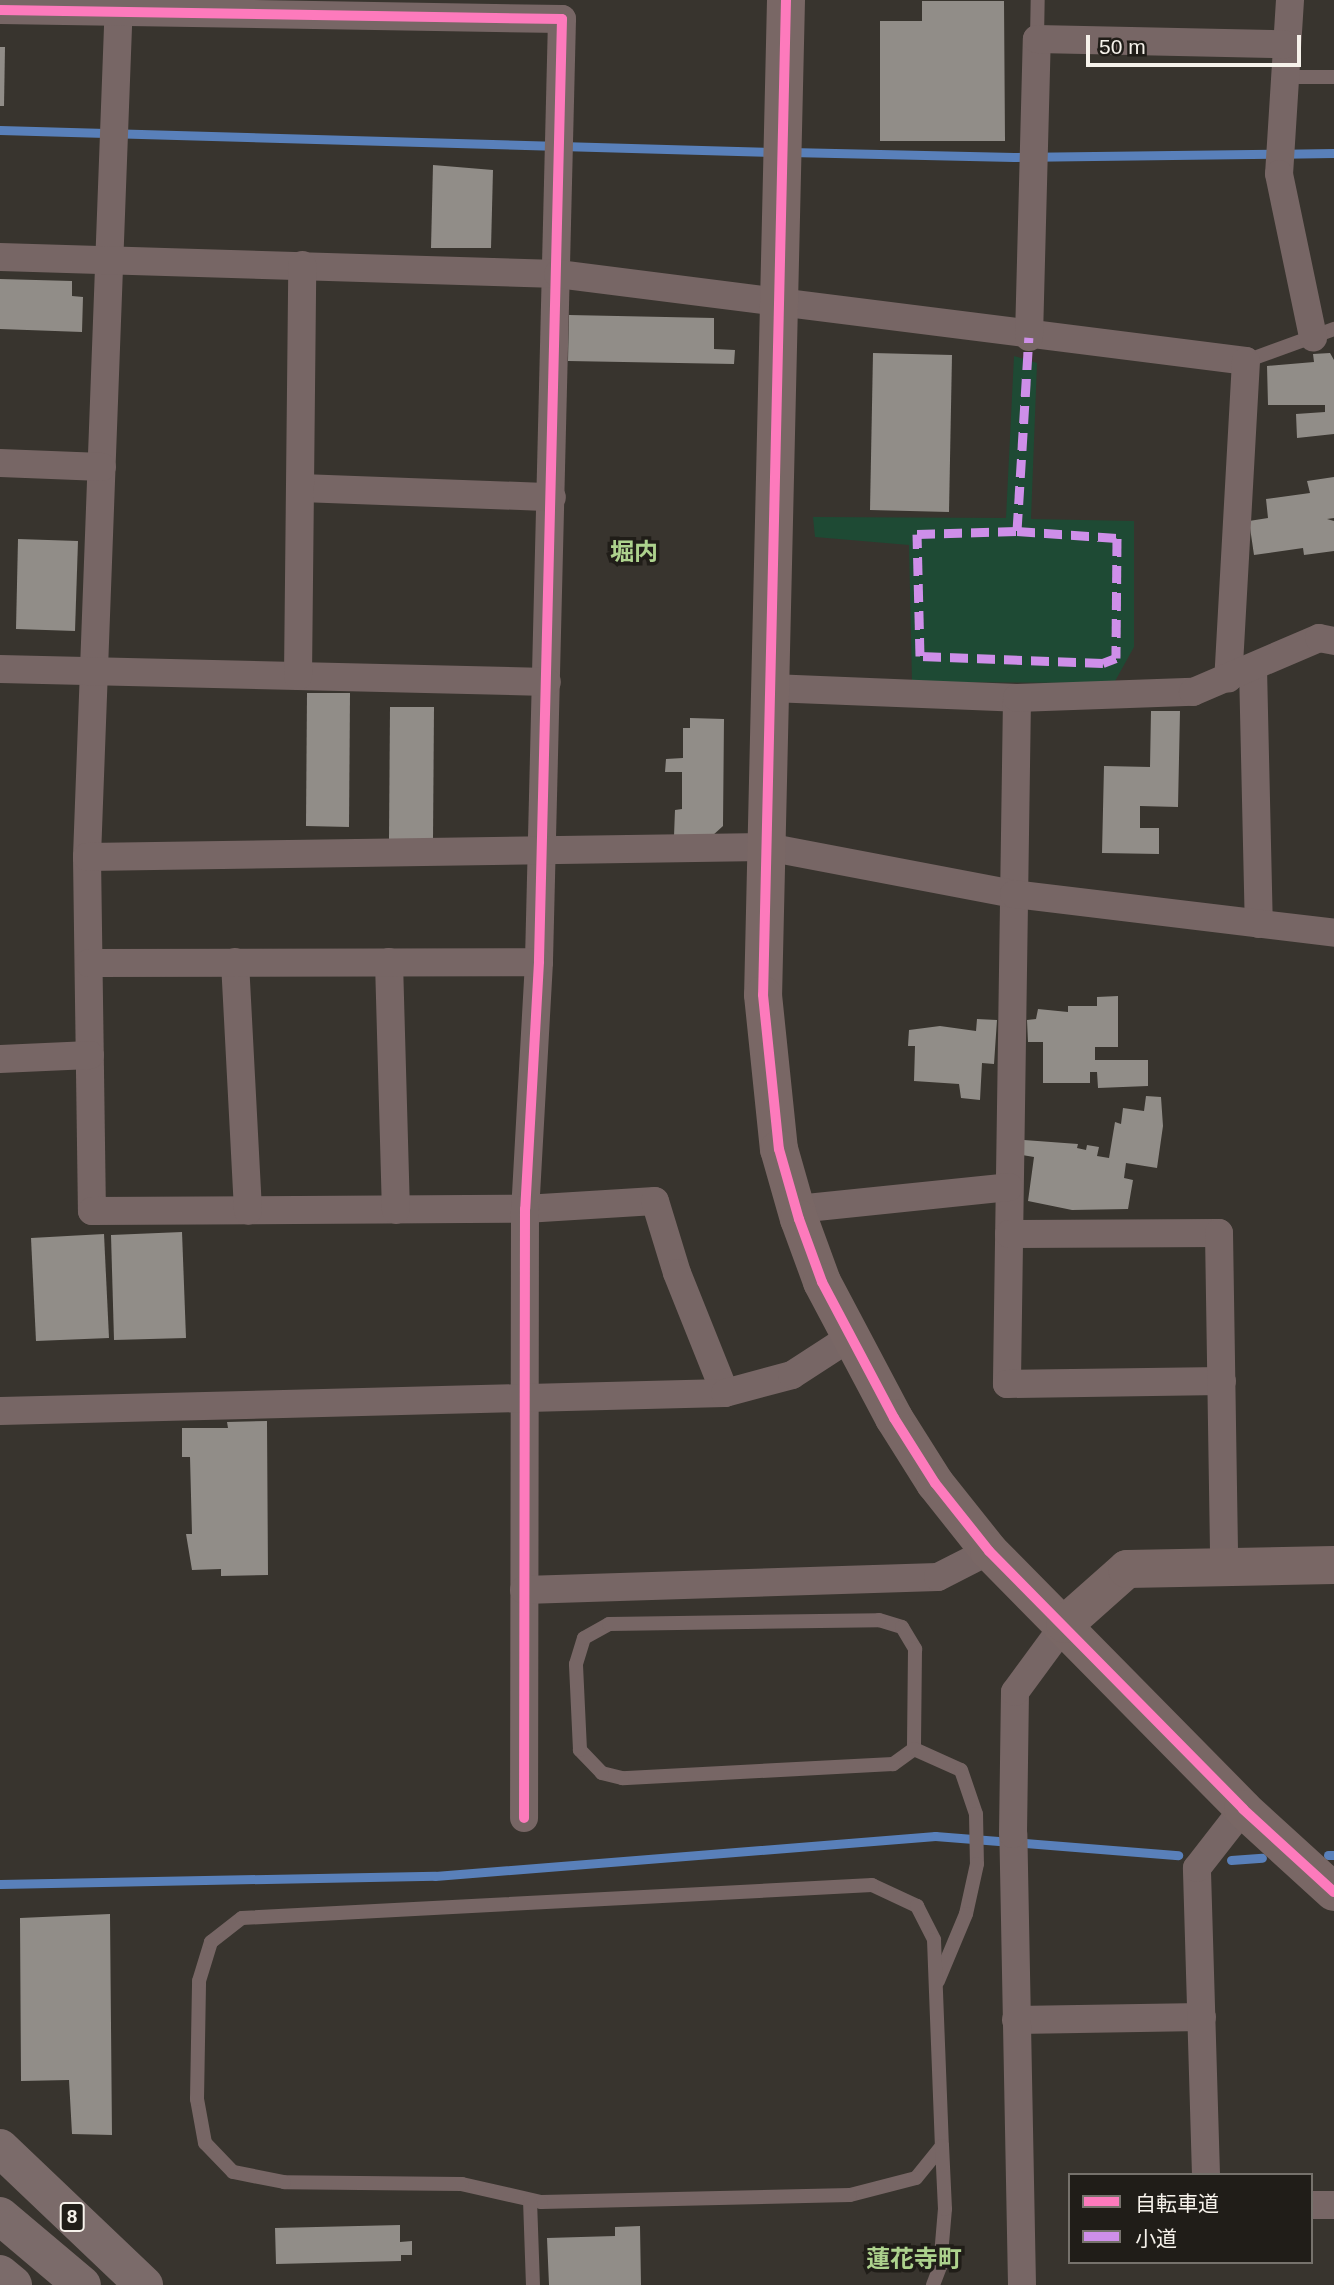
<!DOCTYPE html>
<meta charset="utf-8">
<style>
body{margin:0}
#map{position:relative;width:1334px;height:2285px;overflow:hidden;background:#38342e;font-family:Helvetica,"Noto Sans JP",sans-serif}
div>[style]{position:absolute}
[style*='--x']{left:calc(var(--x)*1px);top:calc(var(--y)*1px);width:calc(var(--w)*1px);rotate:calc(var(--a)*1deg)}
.green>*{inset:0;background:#1e4a34}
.stream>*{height:9px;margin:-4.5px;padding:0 4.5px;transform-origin:4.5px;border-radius:4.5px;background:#5980ba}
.building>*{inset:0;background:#918d88}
.lane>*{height:14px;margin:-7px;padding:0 7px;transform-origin:7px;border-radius:7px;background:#776665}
.street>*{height:28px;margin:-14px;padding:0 14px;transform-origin:14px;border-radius:14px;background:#776665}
.secondary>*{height:38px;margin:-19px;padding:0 19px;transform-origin:19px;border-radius:19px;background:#796765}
.highway>*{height:38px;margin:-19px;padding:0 19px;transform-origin:19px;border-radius:19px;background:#7b6b6a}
.quiet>*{height:9px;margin-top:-4.5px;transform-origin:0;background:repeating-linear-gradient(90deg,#ce8fe9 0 18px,transparent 0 27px)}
.cycleway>*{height:10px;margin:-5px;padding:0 5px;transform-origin:5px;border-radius:5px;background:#fd7abc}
span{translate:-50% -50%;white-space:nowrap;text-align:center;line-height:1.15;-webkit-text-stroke:7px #201d18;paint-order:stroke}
.shield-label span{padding:2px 5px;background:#201d18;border:2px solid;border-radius:5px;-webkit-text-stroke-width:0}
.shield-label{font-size:19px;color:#f6f2eb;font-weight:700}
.quarter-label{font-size:24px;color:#add28d;font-weight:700}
.legend{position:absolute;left:1068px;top:2173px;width:245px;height:91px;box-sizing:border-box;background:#201d18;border:2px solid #76726c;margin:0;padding:9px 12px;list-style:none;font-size:21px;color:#f6f2eb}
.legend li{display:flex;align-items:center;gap:14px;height:35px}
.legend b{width:35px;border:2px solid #76726c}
.scale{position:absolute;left:1086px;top:35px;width:215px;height:32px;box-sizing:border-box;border:4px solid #f6f2eb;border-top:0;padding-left:9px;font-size:21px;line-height:24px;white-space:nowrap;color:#f6f2eb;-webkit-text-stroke:5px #201d18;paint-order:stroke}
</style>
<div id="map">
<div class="green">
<i style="clip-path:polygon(1014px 356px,1037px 363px,1031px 519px,1134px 521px,1134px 647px,1114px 683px,912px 682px,909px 545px,815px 537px,813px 517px,1006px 518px)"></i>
</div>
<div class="stream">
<i style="--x:0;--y:130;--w:772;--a:1.63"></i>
<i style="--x:790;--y:152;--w:224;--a:1.3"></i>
<i style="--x:1014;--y:157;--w:320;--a:-0.7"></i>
<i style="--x:1328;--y:1855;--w:6;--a:0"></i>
<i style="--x:1231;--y:1860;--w:31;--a:-4"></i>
<i style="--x:0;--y:1884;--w:435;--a:-1.1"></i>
<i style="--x:435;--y:1876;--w:502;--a:-4.57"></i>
<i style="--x:935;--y:1836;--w:244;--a:4.5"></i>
</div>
<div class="building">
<i style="clip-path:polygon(922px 1px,1004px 1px,1005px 141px,880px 141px,880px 21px,922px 21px)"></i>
<i style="clip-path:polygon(0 47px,5px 47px,4px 106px,0 106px)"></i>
<i style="clip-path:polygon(433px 165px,493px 170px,491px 248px,431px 248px)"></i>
<i style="clip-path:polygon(0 279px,72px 281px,72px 296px,83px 297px,82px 332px,0 329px)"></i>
<i style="clip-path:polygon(569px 315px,714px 318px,714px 349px,735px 350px,734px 364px,568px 361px)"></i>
<i style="clip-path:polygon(873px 353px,952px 355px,949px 512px,870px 510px)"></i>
<i style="clip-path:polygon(1330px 353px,1334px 360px,1334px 434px,1297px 438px,1296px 414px,1325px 412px,1325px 405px,1268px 405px,1267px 366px,1314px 362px,1313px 354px)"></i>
<i style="clip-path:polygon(1334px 477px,1334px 518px,1327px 519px,1334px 521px,1334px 551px,1304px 555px,1303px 548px,1254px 555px,1249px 521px,1268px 518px,1266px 499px,1310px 493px,1307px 481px)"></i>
<i style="clip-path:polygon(18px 539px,78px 541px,75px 631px,16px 629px)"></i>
<i style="clip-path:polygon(307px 693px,350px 693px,349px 827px,306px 826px)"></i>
<i style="clip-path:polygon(390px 707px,434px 707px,433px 840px,389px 840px)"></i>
<i style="clip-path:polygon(1151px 711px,1180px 711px,1178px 807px,1140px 806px,1140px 828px,1159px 828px,1159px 854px,1102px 853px,1104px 766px,1150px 767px)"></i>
<i style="clip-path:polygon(690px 718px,724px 719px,723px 826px,712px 836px,674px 836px,675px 810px,682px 809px,682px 772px,665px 772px,666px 759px,683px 758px,683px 728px,690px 728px)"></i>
<i style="clip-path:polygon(1118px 996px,1118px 1047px,1095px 1047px,1095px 1060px,1148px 1060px,1148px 1086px,1098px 1088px,1097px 1072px,1090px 1072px,1090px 1083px,1043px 1083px,1043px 1042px,1028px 1042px,1027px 1020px,1036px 1019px,1038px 1009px,1068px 1012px,1068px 1006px,1097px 1006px,1097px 997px)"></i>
<i style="clip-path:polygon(977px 1019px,997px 1020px,994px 1064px,982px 1063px,980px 1100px,961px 1098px,959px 1084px,914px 1081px,915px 1046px,908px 1046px,909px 1030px,940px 1026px,976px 1031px)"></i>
<i style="clip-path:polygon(1146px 1096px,1161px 1097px,1163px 1126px,1157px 1168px,1126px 1163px,1124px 1178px,1133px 1180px,1128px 1209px,1072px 1210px,1028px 1201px,1034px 1157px,1022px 1155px,1024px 1140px,1078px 1144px,1077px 1148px,1086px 1150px,1087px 1145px,1099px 1147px,1097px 1156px,1109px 1158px,1115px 1122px,1121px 1124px,1123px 1108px,1144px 1111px)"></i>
<i style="clip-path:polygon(182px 1232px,186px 1338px,114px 1340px,111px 1235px)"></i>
<i style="clip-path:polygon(104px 1234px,109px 1338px,36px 1341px,31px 1238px)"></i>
<i style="clip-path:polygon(267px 1421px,268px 1575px,221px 1576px,221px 1569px,192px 1570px,186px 1534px,192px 1534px,190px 1457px,182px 1457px,182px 1428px,228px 1428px,227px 1422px)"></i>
<i style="clip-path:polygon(110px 1914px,112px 2135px,72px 2134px,69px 2080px,21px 2081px,20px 1918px)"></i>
<i style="clip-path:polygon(400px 2225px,400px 2242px,412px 2241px,412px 2255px,401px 2255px,401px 2261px,276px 2264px,275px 2228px)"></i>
<i style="clip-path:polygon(640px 2226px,641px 2285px,549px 2285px,547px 2238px,615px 2236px,615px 2227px)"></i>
</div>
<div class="lane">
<i style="--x:1037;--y:39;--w:39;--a:-89"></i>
<i style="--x:1284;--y:77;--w:50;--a:0"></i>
<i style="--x:1246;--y:361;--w:94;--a:-20"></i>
<i style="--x:879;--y:1620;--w:24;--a:17"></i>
<i style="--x:902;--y:1627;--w:26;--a:59"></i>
<i style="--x:915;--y:1649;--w:100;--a:90.6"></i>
<i style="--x:914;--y:1749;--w:26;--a:144"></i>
<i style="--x:893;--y:1764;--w:271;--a:177"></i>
<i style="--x:622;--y:1778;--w:21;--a:-166"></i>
<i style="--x:602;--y:1773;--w:32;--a:-134"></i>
<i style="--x:580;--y:1750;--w:86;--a:-92.7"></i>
<i style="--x:576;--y:1664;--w:27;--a:-73"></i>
<i style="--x:584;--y:1638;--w:29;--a:-29"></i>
<i style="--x:609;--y:1624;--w:270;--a:-0.8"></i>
<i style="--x:914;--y:1749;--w:51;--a:24.1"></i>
<i style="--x:961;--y:1770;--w:46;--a:71.2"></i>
<i style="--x:976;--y:1814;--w:50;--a:88.9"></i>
<i style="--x:977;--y:1864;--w:51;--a:102.4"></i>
<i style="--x:966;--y:1914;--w:73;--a:112.7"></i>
<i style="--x:872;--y:1885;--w:50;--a:25"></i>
<i style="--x:917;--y:1906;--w:38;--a:63"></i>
<i style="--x:934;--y:1940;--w:206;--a:87.8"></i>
<i style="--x:942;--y:2146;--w:41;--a:129.1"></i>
<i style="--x:916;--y:2178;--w:68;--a:165.6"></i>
<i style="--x:850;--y:2195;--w:309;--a:178.7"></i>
<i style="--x:541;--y:2202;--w:81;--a:-167.2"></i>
<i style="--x:462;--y:2184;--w:178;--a:-179.4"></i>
<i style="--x:284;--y:2182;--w:52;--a:-168.9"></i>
<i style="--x:233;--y:2172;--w:40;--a:-134"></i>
<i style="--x:205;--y:2143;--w:45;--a:-100.3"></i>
<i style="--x:197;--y:2099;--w:118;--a:-89"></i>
<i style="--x:199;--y:1981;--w:41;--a:-72.9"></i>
<i style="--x:211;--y:1942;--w:39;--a:-38"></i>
<i style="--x:242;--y:1918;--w:631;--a:-3"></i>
<i style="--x:530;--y:2200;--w:85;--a:88"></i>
<i style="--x:933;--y:2285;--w:19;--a:-69"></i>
<i style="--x:940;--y:2267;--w:58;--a:-85.1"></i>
<i style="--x:945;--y:2209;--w:63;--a:-92.7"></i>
</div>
<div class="street">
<i style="--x:119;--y:0;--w:858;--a:92.14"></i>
<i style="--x:87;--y:857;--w:354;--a:89.2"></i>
<i style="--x:92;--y:1211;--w:433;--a:-0.3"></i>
<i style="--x:525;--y:1209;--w:130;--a:-3.5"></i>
<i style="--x:655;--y:1201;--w:75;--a:73"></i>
<i style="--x:677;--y:1273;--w:129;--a:68.2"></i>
<i style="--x:1290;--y:0;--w:174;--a:93.6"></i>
<i style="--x:1279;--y:174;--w:167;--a:78.2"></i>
<i style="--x:0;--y:10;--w:562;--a:0.92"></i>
<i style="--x:562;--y:19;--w:943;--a:91.4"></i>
<i style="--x:539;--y:962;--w:247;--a:93.2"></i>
<i style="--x:525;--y:1209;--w:609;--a:90.09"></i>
<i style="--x:0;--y:257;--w:558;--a:1.75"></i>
<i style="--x:558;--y:274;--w:693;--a:7.21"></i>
<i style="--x:1246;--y:361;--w:318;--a:93.2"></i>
<i style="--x:1029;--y:337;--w:298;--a:-88.5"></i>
<i style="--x:1037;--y:39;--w:248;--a:1.2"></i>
<i style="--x:0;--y:463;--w:102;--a:2.2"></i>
<i style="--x:301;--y:488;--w:251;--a:2.1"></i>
<i style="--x:1253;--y:668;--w:256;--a:88.7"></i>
<i style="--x:0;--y:669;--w:547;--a:1.36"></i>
<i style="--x:298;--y:676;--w:411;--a:-89.4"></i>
<i style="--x:771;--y:688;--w:246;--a:2.3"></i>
<i style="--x:1017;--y:698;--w:686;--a:90.84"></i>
<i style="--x:1007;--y:1384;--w:215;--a:-0.8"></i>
<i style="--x:1017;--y:698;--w:176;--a:-2"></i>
<i style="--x:1193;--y:692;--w:137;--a:-23.2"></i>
<i style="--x:1319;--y:638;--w:15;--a:11"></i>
<i style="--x:87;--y:857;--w:680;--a:-0.84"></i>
<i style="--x:767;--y:847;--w:251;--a:10.8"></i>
<i style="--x:1014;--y:894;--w:322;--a:6.9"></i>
<i style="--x:235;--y:962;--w:249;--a:87"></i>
<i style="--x:389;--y:962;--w:248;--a:88.4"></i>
<i style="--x:89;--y:963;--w:450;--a:-0.1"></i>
<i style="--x:0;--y:1059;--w:90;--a:-2.5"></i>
<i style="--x:797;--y:1209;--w:213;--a:-5.9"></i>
<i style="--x:1009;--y:1234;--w:210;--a:-0.3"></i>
<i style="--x:1219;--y:1233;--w:334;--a:89.1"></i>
<i style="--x:0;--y:1411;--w:725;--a:-1.42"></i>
<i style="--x:725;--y:1393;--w:69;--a:-15"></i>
<i style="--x:792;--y:1375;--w:68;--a:-33"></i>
<i style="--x:524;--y:1590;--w:414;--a:-1.8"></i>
<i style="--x:938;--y:1577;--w:57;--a:-27"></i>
<i style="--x:1016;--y:2020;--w:186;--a:-0.9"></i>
<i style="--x:1206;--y:2175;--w:307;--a:-91.7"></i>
<i style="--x:1197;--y:1868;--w:75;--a:-52.1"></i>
<i style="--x:1311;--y:2205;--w:23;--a:0"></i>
<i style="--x:1022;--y:2285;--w:451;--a:-91.1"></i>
<i style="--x:1013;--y:1834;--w:142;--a:-89.2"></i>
<i style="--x:1015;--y:1692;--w:84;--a:-53.7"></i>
</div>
<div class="secondary">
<i style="--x:786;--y:0;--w:995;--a:91.32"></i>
<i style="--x:763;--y:995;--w:155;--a:84.1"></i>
<i style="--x:779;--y:1149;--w:73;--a:74.1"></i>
<i style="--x:799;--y:1219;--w:67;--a:69.9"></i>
<i style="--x:822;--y:1282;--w:154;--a:62.1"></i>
<i style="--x:894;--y:1418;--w:77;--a:57.8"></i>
<i style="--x:935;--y:1483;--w:87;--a:51.5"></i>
<i style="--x:989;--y:1551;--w:362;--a:45.4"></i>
<i style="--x:1243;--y:1809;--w:123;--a:42.4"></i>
<i style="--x:1065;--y:1624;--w:83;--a:-41.6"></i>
<i style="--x:1127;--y:1569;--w:207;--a:-1.1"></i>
</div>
<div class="highway">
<i style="--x:0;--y:2148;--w:199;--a:43.6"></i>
<i style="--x:0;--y:2216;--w:107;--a:40.1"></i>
<i style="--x:0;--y:2274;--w:17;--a:40"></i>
</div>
<div class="quiet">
<i style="--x:1017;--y:531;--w:100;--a:4"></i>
<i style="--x:1117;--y:538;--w:120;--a:90.5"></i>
<i style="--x:1116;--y:658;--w:14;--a:159"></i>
<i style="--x:1103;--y:663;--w:183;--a:-177.8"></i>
<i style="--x:920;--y:656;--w:122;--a:-91.4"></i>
<i style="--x:917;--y:534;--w:100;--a:-1.7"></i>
<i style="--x:1017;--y:531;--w:194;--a:-86.5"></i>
</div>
<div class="cycleway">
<i style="--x:786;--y:0;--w:995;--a:91.32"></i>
<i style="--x:763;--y:995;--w:155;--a:84.1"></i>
<i style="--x:779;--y:1149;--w:73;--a:74.1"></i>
<i style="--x:799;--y:1219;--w:67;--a:69.9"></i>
<i style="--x:822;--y:1282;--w:154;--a:62.1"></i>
<i style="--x:894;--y:1418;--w:77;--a:57.8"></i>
<i style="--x:935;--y:1483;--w:87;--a:51.5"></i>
<i style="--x:989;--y:1551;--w:362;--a:45.4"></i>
<i style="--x:1243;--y:1809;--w:123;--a:42.4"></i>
<i style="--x:0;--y:10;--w:562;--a:0.92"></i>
<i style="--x:562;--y:19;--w:943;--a:91.4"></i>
<i style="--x:539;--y:962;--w:247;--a:93.2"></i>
<i style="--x:525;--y:1209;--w:609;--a:90.09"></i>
</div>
<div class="shield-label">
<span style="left:72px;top:2217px">8</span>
</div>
<div class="quarter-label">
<span style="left:634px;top:552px">堀内</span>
<span style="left:914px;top:2259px">蓮花寺町</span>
</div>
<ul class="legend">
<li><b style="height:9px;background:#fd7abc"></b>自転車道</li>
<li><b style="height:9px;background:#ce8fe9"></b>小道</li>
</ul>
<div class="scale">50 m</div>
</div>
